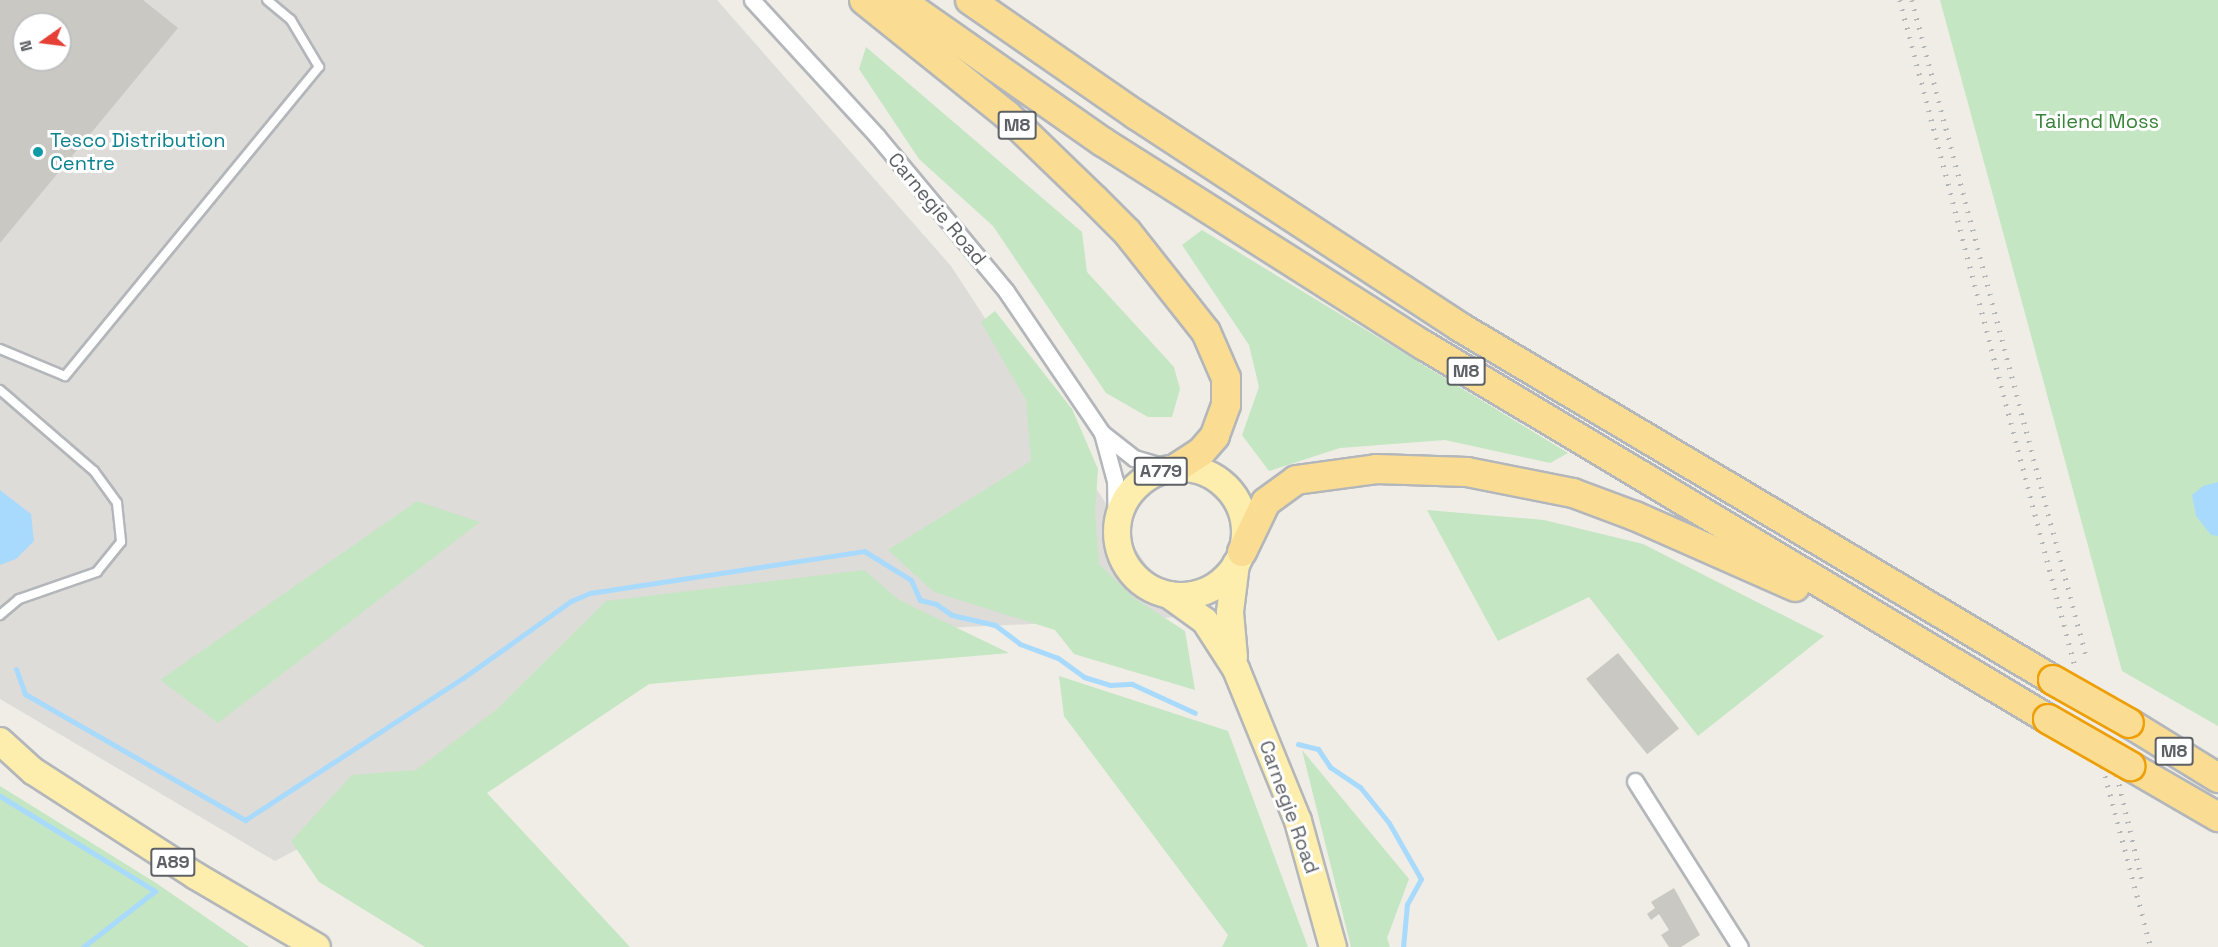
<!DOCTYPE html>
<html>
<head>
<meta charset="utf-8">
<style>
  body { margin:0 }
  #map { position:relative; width:2218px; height:947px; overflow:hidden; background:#efede6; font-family:"Space Grotesk",sans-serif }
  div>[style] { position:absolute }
  .industrial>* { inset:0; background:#dedcd8 }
  .green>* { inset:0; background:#c4e6c3 }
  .water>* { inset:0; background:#a8dafd }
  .stream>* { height:5px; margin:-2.5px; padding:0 2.5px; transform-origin:2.5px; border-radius:2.5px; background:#a8dafd }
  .building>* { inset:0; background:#cac8c3; transform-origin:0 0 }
  .roads { filter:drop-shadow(2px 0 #b3b6ba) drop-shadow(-2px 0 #b3b6ba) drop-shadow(0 2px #b3b6ba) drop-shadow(0 -2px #b3b6ba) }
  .lane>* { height:8px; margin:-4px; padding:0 4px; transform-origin:4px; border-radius:4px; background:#fff }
  .street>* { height:15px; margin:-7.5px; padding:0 7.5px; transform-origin:7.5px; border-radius:7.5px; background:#fff }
  .primary>* { height:26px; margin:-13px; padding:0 13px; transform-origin:13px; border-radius:13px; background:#fdeead }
  .primary>.ring { margin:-13px; padding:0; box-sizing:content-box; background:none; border:26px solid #fdeead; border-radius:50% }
  .highway>* { height:28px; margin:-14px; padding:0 14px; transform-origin:14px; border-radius:14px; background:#fadd92 }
  .rail>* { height:4.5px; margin-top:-2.25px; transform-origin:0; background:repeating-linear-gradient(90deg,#b4b5b6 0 1.5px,transparent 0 9.5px) }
  .bridges { filter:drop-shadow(2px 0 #ee9f06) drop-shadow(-2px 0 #ee9f06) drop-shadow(0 2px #ee9f06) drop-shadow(0 -2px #ee9f06) }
  .highway-bridge>* { height:28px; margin:-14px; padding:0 14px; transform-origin:14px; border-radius:14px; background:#fadd92 }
  .dots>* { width:16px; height:16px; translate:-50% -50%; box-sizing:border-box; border:3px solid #fff; border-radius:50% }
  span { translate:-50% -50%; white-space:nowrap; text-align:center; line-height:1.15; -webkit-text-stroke:6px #fff; paint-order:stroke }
  .shield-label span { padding:2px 4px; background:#fff; border:2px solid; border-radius:4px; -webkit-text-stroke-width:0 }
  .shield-label { font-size:18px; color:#5d6166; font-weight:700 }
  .park-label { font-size:20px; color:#378338 }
  .culture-label { font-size:20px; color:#0d838f }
  .left { translate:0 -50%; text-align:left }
  .street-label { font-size:20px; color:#5d6166 }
  .north { position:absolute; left:12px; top:12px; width:60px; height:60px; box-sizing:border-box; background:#fff; border:2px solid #bec0c2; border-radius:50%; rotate:256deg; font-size:16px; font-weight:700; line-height:24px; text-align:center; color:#5d6166 }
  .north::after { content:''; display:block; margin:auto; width:21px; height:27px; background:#e53f36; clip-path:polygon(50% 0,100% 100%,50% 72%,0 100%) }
</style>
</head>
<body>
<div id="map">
  <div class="industrial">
    <div style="clip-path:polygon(evenodd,0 0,717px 0,951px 266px,1180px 617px,691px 640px,275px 861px,0 699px,0 0,24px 24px,60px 24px,60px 60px,24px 60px,24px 24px)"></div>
  </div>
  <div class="green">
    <div style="clip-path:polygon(1940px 0,2218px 0,2218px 726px,2122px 671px)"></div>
    <div style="clip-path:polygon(866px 47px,1082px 232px,1087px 272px,1174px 367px,1180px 389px,1172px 417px,1148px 417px,1106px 393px,993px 226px,919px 159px,859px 69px)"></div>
    <div style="clip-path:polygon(1202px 230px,1568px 453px,1550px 463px,1445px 440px,1340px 448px,1269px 471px,1242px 435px,1259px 387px,1249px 345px,1182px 245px)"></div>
    <div style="clip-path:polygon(995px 311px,1072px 409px,1098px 469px,1095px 512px,1099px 564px,1134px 598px,1185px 631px,1195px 690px,1074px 654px,1055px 630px,934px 592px,888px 550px,1031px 461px,1026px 400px,981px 322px)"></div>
    <div style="clip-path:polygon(417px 501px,480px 522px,218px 723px,160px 680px)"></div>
    <div style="clip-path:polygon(1427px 510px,1544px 520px,1643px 544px,1824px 636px,1698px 736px,1589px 597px,1498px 641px)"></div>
    <div style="clip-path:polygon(864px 570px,899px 600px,1009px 653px,649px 684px,487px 793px,630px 947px,425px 947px,319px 882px,291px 841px,352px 775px,416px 770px,496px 710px,606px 601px)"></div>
    <div style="clip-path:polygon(1059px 676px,1228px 731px,1308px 947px,1222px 947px,1228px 935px,1064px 716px)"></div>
    <div style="clip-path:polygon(1302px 750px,1409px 879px,1387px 938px,1390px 947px,1351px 947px)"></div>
    <div style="clip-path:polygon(0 786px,156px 883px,249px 947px,0 947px)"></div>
  </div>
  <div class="water">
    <div style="clip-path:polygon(2218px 482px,2218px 536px,2211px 535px,2196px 516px,2192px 495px,2203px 486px)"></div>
    <div style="clip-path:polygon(0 490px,31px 514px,34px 541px,16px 559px,0 565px)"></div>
  </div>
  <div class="stream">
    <div style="left:16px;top:669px;width:27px;rotate:70deg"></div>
    <div style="left:25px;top:694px;width:254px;rotate:29.8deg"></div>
    <div style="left:245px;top:820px;width:260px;rotate:-33.1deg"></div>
    <div style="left:463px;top:678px;width:133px;rotate:-35.5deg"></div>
    <div style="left:571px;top:601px;width:21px;rotate:-23deg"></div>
    <div style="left:590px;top:593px;width:277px;rotate:-8.7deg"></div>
    <div style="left:864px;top:551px;width:55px;rotate:31.7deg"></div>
    <div style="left:911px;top:580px;width:22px;rotate:66deg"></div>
    <div style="left:920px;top:600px;width:16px;rotate:14deg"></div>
    <div style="left:936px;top:604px;width:19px;rotate:35deg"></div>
    <div style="left:952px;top:615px;width:44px;rotate:13.1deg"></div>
    <div style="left:995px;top:625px;width:31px;rotate:37deg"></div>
    <div style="left:1020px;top:644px;width:40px;rotate:20.2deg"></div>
    <div style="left:1058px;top:658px;width:32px;rotate:36deg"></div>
    <div style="left:1084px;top:677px;width:27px;rotate:17deg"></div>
    <div style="left:1110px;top:685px;width:22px;rotate:-3deg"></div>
    <div style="left:1132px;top:684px;width:69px;rotate:24.7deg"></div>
    <div style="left:1298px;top:744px;width:21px;rotate:14deg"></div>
    <div style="left:1318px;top:749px;width:22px;rotate:56deg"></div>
    <div style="left:1330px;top:767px;width:36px;rotate:34deg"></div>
    <div style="left:1360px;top:787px;width:46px;rotate:51.1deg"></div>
    <div style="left:1389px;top:823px;width:64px;rotate:60.3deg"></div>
    <div style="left:1421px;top:879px;width:29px;rotate:119deg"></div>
    <div style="left:1407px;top:904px;width:43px;rotate:95.3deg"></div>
    <div style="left:0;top:796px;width:182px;rotate:31.5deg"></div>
    <div style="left:155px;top:891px;width:91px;rotate:142.1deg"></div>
  </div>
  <div class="building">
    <div style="clip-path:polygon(evenodd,0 0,143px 0,178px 28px,0 243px,0 0,24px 24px,60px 24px,60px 60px,24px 60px,24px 24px)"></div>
    <div style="left:1618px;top:653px;width:97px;height:41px;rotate:51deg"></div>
    <div style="clip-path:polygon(1674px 888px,1700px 935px,1681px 947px,1669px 947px,1661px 935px,1669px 930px,1659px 914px,1651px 920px,1647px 914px,1655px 908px,1651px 902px)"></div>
  </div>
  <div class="roads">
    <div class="lane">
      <div style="left:0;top:349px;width:70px;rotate:22.6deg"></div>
      <div style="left:65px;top:376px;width:400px;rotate:-50.6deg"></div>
      <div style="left:319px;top:67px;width:55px;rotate:-120.8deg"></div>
      <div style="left:291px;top:20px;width:31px;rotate:-140deg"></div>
      <div style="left:0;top:390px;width:124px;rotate:40.8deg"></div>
      <div style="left:94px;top:471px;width:39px;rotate:54deg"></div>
      <div style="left:117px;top:503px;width:39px;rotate:84deg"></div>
      <div style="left:121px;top:542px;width:38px;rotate:129deg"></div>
      <div style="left:97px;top:572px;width:83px;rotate:160.9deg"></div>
      <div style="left:19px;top:599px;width:25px;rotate:140deg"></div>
    </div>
    <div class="street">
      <div style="left:752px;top:0;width:185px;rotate:47.4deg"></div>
      <div style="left:877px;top:136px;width:202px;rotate:50.2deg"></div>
      <div style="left:1006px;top:291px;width:171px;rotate:55.9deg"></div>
      <div style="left:1102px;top:433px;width:50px;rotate:74.8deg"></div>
      <div style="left:1115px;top:481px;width:51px;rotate:88.9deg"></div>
      <div style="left:1102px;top:433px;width:41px;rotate:38deg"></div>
      <div style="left:1134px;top:458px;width:37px;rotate:16deg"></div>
      <div style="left:1635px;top:781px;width:196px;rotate:57.7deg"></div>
    </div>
    <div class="primary">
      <div class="ring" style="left:1117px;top:468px;width:102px;height:102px"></div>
      <div style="left:1169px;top:595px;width:44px;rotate:35.8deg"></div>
      <div style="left:1205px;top:621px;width:57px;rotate:57.1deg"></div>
      <div style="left:1236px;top:669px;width:164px;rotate:67.8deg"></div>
      <div style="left:1298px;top:821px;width:131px;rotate:74.5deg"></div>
      <div style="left:1234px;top:657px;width:45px;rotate:-95.1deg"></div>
      <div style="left:1230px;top:612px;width:48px;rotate:-82.9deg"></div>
      <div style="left:0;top:741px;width:45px;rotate:42.3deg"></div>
      <div style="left:33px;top:771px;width:194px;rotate:32.8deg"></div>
      <div style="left:196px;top:876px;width:140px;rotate:30.4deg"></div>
    </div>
    <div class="highway">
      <div style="left:864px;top:0;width:184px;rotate:38.8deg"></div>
      <div style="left:1007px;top:115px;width:121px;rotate:44deg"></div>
      <div style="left:1094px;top:199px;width:47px;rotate:45deg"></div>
      <div style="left:1127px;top:232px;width:127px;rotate:51.7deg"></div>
      <div style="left:1206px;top:332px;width:50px;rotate:66.5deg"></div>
      <div style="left:1226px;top:378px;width:27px;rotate:90deg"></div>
      <div style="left:1226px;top:405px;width:33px;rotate:110deg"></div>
      <div style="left:1215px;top:436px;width:21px;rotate:131deg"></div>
      <div style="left:1201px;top:452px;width:27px;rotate:147deg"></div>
      <div style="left:900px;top:0;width:248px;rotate:35deg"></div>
      <div style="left:1103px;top:142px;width:381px;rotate:32.4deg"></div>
      <div style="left:1425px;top:346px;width:726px;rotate:30.91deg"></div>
      <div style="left:970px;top:0;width:202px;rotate:34.7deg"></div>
      <div style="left:1136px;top:115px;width:387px;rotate:33.2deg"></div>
      <div style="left:1460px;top:327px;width:690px;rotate:30.76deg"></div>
      <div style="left:1242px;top:552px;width:55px;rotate:-64.4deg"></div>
      <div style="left:1266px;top:502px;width:37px;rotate:-36deg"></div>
      <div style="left:1296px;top:480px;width:81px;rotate:-7.8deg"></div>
      <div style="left:1376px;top:469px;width:91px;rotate:1.9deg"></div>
      <div style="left:1467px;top:472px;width:108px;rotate:11.2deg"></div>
      <div style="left:1573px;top:493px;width:66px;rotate:20.4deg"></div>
      <div style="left:1635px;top:516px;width:175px;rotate:23.9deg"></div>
      <div style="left:2129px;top:723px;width:105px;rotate:31.7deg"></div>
      <div style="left:2130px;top:766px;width:102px;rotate:30.1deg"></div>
    </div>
  </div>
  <div class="rail">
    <div style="left:1900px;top:0;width:689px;rotate:75.28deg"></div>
    <div style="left:1912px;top:0;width:682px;rotate:75.13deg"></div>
    <div style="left:2115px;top:766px;width:117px;rotate:76.7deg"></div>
    <div style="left:2103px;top:767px;width:186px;rotate:75.1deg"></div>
  </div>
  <div class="bridges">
    <div class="highway-bridge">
      <div style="left:2053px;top:680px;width:87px;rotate:29.5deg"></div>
      <div style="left:2048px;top:719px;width:95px;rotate:29.8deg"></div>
    </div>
  </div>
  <div class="dots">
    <div style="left:38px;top:152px;background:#0f9aa8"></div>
  </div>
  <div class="shield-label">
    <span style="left:1017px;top:125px">M8</span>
    <span style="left:1466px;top:371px">M8</span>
    <span style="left:1161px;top:471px">A779</span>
    <span style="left:2174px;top:751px">M8</span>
    <span style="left:173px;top:862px">A89</span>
  </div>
  <div class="park-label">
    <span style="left:2097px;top:121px">Tailend Moss</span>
  </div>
  <div class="culture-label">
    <span class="left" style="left:50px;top:152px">Tesco Distribution<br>Centre</span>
  </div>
  <div class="street-label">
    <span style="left:937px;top:209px;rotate:50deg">Carnegie Road</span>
    <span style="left:1289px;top:807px;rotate:70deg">Carnegie Road</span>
  </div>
  <div class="north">N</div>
</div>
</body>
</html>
